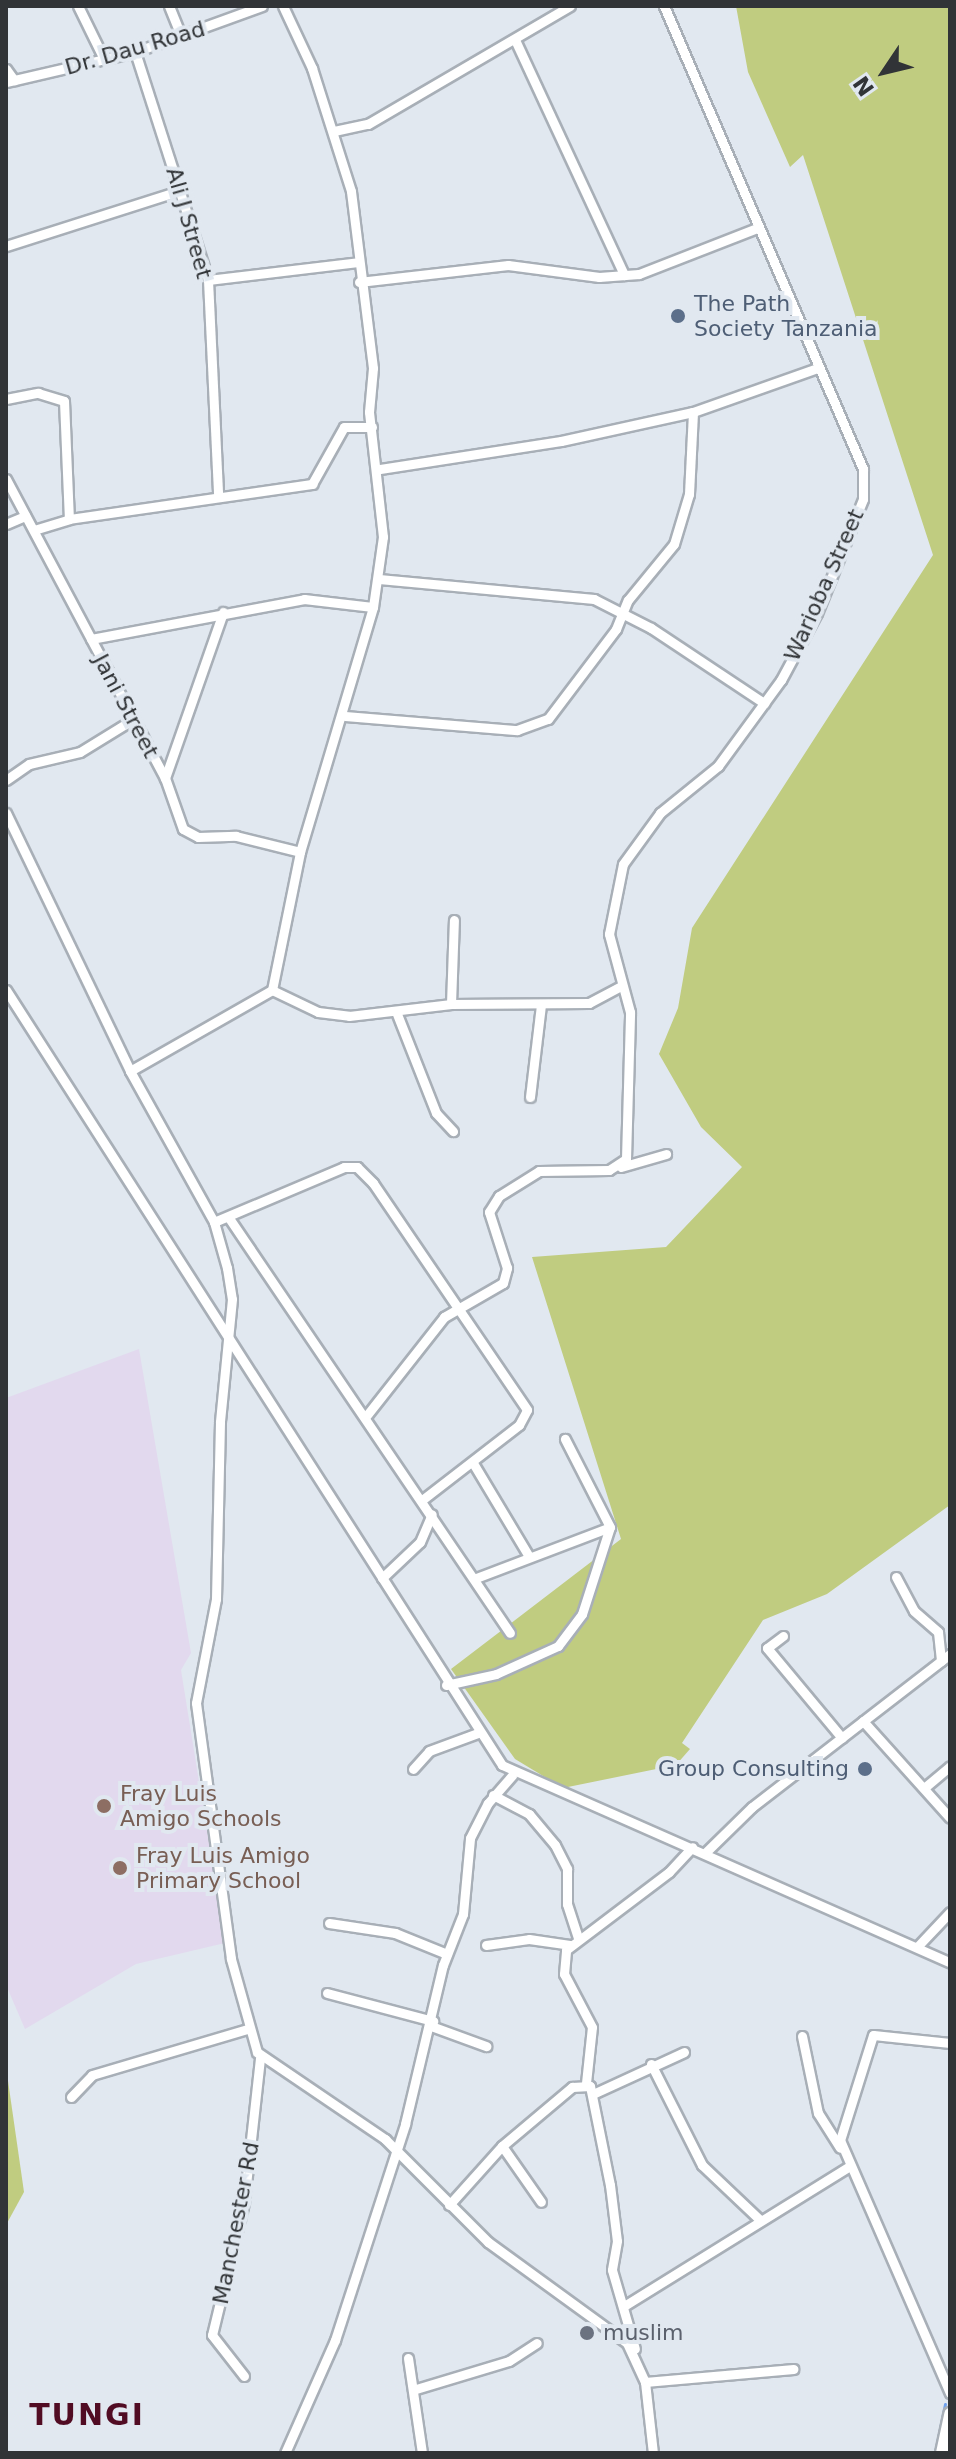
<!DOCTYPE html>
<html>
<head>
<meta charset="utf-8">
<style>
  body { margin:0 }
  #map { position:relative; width:956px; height:2459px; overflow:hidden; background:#e1e8f0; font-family:"DejaVu Sans",sans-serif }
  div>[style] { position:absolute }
  .education>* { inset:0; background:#e2d9ee }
  .green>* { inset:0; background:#c0cc80 }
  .stream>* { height:3px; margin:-1.5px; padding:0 1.5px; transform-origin:1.5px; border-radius:1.5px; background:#6fa1ee }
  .roads { filter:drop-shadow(2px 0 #a8afb7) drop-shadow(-2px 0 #a8afb7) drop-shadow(0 2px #a8afb7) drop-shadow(0 -2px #a8afb7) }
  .minor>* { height:9px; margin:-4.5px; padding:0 4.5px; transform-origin:4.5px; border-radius:4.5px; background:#fff }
  .major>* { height:12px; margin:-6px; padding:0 6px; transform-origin:6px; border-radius:6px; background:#fff }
  .dots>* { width:22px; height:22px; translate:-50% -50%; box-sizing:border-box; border:4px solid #e1e8f0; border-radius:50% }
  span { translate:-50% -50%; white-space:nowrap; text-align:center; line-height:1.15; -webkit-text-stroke:8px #e1e8f0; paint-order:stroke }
  .street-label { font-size:22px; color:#313437 }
  .service-label { font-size:22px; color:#4e5e75 }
  .left { translate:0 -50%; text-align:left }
  .right { translate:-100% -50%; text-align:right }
  .education-label { font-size:22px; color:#785e54 }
  .worship-label { font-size:22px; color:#5b616d }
  .district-label { font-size:30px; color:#510c23; font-weight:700; letter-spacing:2px }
  .frame { position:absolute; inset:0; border:8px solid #313437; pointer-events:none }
  .north { position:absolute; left:844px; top:32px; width:80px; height:80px; -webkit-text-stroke:6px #e1e8f0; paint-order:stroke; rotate:235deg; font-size:22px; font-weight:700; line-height:32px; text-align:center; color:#313437 }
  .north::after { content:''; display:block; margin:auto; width:28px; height:36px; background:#313437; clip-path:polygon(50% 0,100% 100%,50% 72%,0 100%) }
</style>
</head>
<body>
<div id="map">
  <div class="education">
    <div style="clip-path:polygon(139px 1349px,191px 1653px,181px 1670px,225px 1943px,136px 1964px,25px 2029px,6px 1985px,6px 1398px)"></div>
  </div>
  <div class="green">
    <div style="clip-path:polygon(736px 6px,950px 6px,950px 1505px,827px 1594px,763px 1620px,682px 1743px,690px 1749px,676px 1765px,563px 1788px,515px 1759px,451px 1669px,621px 1539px,532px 1257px,666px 1247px,742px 1167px,701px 1127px,659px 1054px,678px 1008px,692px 928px,933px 555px,803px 155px,790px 167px,748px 72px)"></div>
    <div style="clip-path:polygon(6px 2067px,24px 2192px,6px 2225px)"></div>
  </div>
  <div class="stream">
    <div style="left:949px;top:2450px;width:4px;rotate:-76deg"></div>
    <div style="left:935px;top:2453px;width:50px;rotate:-78.5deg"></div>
  </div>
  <div class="roads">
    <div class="minor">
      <div style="left:78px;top:6px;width:59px;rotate:63.9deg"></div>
      <div style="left:169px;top:6px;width:31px;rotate:68deg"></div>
      <div style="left:516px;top:42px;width:257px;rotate:65.1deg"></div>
      <div style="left:135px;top:52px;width:239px;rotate:72.2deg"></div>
      <div style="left:208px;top:280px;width:216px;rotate:87.3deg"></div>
      <div style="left:6px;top:69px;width:14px;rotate:54deg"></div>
      <div style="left:6px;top:82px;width:132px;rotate:-13.1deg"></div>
      <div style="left:135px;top:52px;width:135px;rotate:-19.9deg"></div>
      <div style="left:334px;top:131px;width:35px;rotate:-12deg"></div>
      <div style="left:368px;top:124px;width:234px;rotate:-30.3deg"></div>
      <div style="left:6px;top:246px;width:184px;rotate:-17.7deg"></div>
      <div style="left:208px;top:280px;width:151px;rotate:-6.8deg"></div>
      <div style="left:359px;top:282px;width:150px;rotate:-6.5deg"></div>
      <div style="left:508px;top:265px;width:92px;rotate:7.5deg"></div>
      <div style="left:599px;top:277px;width:40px;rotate:-4.3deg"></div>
      <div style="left:639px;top:274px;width:127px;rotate:-21.3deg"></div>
      <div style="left:6px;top:399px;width:33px;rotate:-11deg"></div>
      <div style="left:38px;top:393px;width:27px;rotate:17deg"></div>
      <div style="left:64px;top:401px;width:118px;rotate:87.6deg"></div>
      <div style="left:380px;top:469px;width:183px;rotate:-8.8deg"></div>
      <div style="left:561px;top:441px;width:135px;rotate:-12.4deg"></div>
      <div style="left:693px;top:412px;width:132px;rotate:-19.5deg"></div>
      <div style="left:6px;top:479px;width:339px;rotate:62deg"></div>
      <div style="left:165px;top:778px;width:54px;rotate:70.6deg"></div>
      <div style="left:183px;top:829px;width:17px;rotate:28deg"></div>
      <div style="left:198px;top:837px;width:38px;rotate:-2deg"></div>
      <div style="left:236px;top:836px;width:66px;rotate:14deg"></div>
      <div style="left:6px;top:524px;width:21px;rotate:-23deg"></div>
      <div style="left:34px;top:530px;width:37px;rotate:-17deg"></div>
      <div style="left:69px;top:519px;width:246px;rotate:-8.2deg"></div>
      <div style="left:312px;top:484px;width:65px;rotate:-60.7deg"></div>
      <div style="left:344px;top:427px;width:28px"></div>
      <div style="left:379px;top:579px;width:216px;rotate:5.3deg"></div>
      <div style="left:594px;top:599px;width:64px;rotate:27deg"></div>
      <div style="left:651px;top:628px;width:136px;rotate:33.6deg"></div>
      <div style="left:91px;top:639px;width:217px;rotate:-10.6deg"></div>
      <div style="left:304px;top:599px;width:69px;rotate:6.6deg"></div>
      <div style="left:345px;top:716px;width:173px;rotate:4.7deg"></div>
      <div style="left:517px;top:730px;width:33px;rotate:-20deg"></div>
      <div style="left:548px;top:719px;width:113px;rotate:-52.9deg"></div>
      <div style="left:616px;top:629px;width:31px;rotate:-68deg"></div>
      <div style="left:628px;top:600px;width:72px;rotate:-50.6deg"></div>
      <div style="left:674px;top:544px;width:52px;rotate:-73.3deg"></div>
      <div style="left:689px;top:494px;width:82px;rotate:-87.2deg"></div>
      <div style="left:165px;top:778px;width:176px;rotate:-70.7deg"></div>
      <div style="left:6px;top:780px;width:28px;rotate:-35deg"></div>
      <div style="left:29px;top:764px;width:52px;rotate:-13.2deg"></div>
      <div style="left:80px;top:752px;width:61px;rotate:-31.6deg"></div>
      <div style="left:6px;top:813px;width:286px;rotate:64.3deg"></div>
      <div style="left:130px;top:1071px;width:173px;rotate:60.9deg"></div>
      <div style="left:214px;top:1222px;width:48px;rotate:74.2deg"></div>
      <div style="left:227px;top:1268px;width:31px;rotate:81deg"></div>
      <div style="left:232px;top:1299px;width:124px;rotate:95.6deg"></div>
      <div style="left:220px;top:1422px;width:177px;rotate:91.3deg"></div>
      <div style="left:216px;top:1599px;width:106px;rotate:100.9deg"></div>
      <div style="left:196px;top:1703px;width:258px;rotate:82.2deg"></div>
      <div style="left:231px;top:1959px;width:97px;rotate:74.4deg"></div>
      <div style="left:257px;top:2052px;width:155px;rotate:34.2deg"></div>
      <div style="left:385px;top:2139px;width:146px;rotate:45deg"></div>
      <div style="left:488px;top:2242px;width:172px;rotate:36deg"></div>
      <div style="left:627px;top:2343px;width:43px;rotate:65.2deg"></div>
      <div style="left:645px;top:2382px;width:71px;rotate:83.6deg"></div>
      <div style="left:6px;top:990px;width:920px;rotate:57.38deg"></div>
      <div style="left:502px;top:1765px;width:490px;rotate:23.8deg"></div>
      <div style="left:272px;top:990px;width:141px;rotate:-78.5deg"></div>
      <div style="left:300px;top:852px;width:256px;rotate:-73.4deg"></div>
      <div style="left:373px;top:607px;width:71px;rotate:-81.9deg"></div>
      <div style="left:383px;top:537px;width:126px;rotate:-96.4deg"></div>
      <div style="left:369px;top:412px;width:44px;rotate:-84.8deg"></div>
      <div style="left:373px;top:368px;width:178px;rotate:-97.1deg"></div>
      <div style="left:351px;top:191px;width:129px;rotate:-107.6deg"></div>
      <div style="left:312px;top:68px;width:68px;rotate:-115.1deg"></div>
      <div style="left:451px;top:1004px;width:84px;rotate:-88deg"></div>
      <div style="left:397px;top:1014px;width:106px;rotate:68.5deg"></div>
      <div style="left:436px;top:1113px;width:25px;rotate:47deg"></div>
      <div style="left:130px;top:1071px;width:163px;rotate:-29.7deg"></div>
      <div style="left:272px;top:990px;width:51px;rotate:25.6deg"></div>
      <div style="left:318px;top:1012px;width:31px;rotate:7deg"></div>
      <div style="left:349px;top:1016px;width:103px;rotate:-6.7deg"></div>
      <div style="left:451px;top:1004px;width:138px;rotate:-0.4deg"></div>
      <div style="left:589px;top:1003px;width:36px;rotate:-28deg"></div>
      <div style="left:530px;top:1097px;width:93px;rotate:-83.2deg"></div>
      <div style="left:621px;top:1167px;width:47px;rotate:-16.1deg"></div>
      <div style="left:229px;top:1218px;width:501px;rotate:55.9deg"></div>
      <div style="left:214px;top:1222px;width:141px;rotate:-22.9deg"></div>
      <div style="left:344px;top:1167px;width:13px"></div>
      <div style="left:357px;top:1167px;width:23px;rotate:45deg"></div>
      <div style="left:373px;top:1183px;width:274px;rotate:55.8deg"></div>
      <div style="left:527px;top:1410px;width:17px;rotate:118deg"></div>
      <div style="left:519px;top:1425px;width:123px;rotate:142.3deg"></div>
      <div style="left:367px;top:1415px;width:125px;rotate:-51.8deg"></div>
      <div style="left:444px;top:1317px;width:68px;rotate:-30deg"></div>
      <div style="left:503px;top:1283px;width:16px;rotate:-75deg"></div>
      <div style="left:507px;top:1268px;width:59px;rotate:-107.8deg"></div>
      <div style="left:489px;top:1212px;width:19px;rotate:-58deg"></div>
      <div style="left:499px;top:1196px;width:47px;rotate:-32deg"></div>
      <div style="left:539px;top:1171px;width:70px;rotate:-0.8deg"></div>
      <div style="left:609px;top:1170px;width:20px;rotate:-33deg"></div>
      <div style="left:626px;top:1159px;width:147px;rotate:-88.4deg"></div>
      <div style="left:630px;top:1012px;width:81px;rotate:-105.1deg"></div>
      <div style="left:609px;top:934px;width:71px;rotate:-78.7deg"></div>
      <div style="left:623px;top:864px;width:63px;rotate:-54deg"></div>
      <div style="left:660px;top:813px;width:75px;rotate:-39deg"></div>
      <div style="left:718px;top:766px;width:107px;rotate:-53.8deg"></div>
      <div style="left:781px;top:680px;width:76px;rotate:-61.8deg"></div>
      <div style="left:817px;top:613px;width:123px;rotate:-68deg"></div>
      <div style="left:863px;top:499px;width:30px;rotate:-90deg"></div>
      <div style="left:863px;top:469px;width:504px;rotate:-113.26deg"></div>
      <div style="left:473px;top:1463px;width:107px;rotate:59.1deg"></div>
      <div style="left:896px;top:1577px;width:38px;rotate:62deg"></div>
      <div style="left:914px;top:1611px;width:32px;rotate:41deg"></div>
      <div style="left:938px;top:1632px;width:29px;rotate:84deg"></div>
      <div style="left:382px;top:1578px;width:52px;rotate:-43.5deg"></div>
      <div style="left:420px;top:1542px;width:30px;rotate:-67deg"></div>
      <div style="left:476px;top:1578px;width:143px;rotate:-20.8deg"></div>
      <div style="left:783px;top:1636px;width:20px;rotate:143deg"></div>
      <div style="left:767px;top:1648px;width:117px;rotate:50.2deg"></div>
      <div style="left:446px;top:1685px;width:51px;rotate:-12.4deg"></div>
      <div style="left:496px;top:1674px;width:68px;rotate:-24.3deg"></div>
      <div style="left:558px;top:1646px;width:40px;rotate:-53deg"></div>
      <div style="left:582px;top:1614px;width:91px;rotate:-72.2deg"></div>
      <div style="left:610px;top:1527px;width:99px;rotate:-117.1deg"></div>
      <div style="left:863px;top:1721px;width:130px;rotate:48.1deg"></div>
      <div style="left:413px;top:1769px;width:24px;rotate:-48deg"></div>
      <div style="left:429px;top:1751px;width:52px;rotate:-20.2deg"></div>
      <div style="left:924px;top:1788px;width:34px;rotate:-40deg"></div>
      <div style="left:493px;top:1795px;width:41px;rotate:27.8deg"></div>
      <div style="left:529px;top:1814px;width:40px;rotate:50deg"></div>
      <div style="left:555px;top:1845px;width:27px;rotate:63deg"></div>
      <div style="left:567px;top:1869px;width:35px;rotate:90deg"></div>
      <div style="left:567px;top:1904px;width:36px;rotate:72deg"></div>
      <div style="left:706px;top:1852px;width:64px;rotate:-44.4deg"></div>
      <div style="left:752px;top:1807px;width:250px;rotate:-37.7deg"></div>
      <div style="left:329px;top:1923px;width:67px;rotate:8.6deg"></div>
      <div style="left:395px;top:1933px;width:56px;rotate:22deg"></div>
      <div style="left:486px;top:1945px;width:43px;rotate:-7.9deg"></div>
      <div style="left:529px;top:1939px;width:41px;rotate:8.3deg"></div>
      <div style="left:917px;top:1947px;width:48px;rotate:-46.7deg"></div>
      <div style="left:327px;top:1993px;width:110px;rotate:14.8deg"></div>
      <div style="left:431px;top:2026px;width:59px;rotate:20deg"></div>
      <div style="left:802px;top:2036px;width:79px;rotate:78.3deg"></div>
      <div style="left:818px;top:2113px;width:41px;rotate:57.8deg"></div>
      <div style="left:950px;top:2043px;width:77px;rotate:-174.1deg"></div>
      <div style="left:873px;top:2035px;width:110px;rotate:107.4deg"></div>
      <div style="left:840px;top:2140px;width:276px;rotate:66.5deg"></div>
      <div style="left:651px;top:2064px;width:113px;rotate:63.2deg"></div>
      <div style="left:702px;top:2165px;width:80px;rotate:43.5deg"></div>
      <div style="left:586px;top:2083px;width:56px;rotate:-83.9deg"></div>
      <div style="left:592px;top:2027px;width:60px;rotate:-117.8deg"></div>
      <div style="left:564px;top:1974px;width:24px;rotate:-85deg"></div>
      <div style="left:566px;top:1950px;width:129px;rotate:-37.1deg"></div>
      <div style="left:669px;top:1872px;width:34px;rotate:-47deg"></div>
      <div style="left:595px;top:2093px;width:98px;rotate:-24.7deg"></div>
      <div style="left:71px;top:2097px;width:30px;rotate:-46deg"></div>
      <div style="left:92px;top:2075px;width:162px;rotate:-16.5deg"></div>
      <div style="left:502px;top:2146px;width:68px;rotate:55.1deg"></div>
      <div style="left:449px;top:2205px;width:79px;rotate:-48.1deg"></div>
      <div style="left:502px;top:2146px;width:92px;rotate:-40.1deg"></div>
      <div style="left:572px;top:2087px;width:18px;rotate:-3deg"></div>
      <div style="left:590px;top:2086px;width:101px;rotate:78.6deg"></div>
      <div style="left:610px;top:2185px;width:56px;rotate:82.9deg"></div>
      <div style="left:617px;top:2241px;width:29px;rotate:100deg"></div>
      <div style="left:612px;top:2270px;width:82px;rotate:73.8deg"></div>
      <div style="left:624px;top:2306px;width:264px;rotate:-31.8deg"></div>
      <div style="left:408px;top:2358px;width:96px;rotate:81.6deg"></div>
      <div style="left:244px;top:2376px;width:52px;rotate:-128deg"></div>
      <div style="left:212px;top:2335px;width:136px;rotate:-76.4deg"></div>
      <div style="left:244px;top:2203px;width:146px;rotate:-83.7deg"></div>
      <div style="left:645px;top:2382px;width:149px;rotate:-5deg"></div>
      <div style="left:416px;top:2389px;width:97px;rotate:-16.8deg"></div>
      <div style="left:509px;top:2361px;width:33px;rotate:-33deg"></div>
      <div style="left:285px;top:2453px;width:124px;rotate:-66.1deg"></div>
      <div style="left:335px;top:2340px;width:227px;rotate:-72deg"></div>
      <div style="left:405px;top:2124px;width:163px;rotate:-76.6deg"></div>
      <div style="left:443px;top:1965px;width:55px;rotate:-68.6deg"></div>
      <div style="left:463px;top:1914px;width:76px;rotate:-84.7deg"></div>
      <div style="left:470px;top:1838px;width:39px;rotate:-63deg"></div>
      <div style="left:488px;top:1803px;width:37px;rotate:-49deg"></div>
    </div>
    <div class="major">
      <div style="left:942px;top:2453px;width:40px;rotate:-78deg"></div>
    </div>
  </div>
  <div class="dots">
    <div style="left:678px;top:316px;background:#5c6f8a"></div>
    <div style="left:865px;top:1769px;background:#5c6f8a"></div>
    <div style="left:104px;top:1806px;background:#8d6e63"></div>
    <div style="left:120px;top:1868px;background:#8d6e63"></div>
    <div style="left:587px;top:2333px;background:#6b7280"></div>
  </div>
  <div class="street-label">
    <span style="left:135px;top:48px;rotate:-16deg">Dr. Dau Road</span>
    <span style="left:189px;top:223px;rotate:74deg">Ali J Street</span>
    <span style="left:824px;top:585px;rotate:-66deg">Warioba Street</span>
    <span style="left:126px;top:706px;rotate:62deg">Jani Street</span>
    <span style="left:236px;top:2223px;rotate:-79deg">Manchester Rd</span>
  </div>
  <div class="service-label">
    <span class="left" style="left:694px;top:316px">The Path<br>Society Tanzania</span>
    <span class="right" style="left:849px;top:1769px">Group Consulting</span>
  </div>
  <div class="education-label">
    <span class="left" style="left:120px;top:1806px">Fray Luis<br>Amigo Schools</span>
    <span class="left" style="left:136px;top:1868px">Fray Luis Amigo<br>Primary School</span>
  </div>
  <div class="worship-label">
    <span class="left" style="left:603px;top:2333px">muslim</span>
  </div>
  <div class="district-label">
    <span style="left:87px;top:2415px">TUNGI</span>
  </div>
  <div class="frame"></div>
  <div class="north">N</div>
</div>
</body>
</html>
